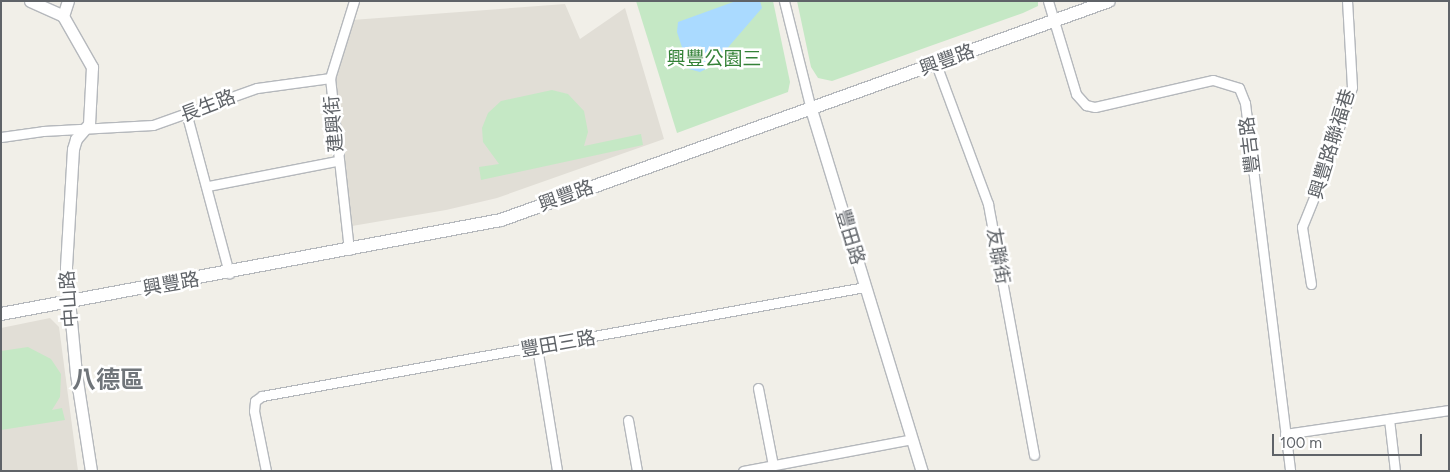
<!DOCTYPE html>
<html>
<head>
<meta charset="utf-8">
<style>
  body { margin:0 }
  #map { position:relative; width:1450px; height:472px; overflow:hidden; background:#f1efe8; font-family:Figtree,"Noto Sans TC",sans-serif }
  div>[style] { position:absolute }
  .education>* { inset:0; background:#e1ded6 }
  .green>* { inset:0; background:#c5e8c5 }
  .water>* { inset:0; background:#aadaff }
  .roads { filter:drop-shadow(1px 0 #b5b8bc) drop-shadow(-1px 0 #b5b8bc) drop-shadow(0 1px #b5b8bc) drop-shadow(0 -1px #b5b8bc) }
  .minor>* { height:9px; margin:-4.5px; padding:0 4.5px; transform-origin:4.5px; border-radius:4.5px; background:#fff }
  .tertiary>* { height:11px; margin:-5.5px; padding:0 5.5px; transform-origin:5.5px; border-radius:5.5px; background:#fff }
  .secondary>* { height:12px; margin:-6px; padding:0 6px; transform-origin:6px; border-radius:6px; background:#fff }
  span { translate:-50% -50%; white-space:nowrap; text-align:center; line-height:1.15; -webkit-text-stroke:5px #fff; paint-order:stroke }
  .park-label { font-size:19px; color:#348238 }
  .street-label { font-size:19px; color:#5f6368 }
  .district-label { font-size:24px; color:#70757a; font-weight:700 }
  .frame { position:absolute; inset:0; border:2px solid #5f6368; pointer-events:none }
  .scale { position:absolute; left:1272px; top:434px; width:150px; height:22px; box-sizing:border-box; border:2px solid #5f6368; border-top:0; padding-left:6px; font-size:15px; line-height:18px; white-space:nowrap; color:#5f6368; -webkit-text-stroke:4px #fff; paint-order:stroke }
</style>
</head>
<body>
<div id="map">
  <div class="education">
    <div style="clip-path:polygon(565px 4px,580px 39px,625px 8px,664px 139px,497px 198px,446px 210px,352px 226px,334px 76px,352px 20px)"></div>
    <div style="clip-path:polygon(50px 318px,59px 327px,78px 471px,1px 471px,1px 328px)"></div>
  </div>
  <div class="green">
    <div style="clip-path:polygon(636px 1px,773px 1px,790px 82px,788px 92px,677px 133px)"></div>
    <div style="clip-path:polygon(797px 1px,1038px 1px,1038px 6px,1023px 13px,832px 81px,818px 78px,811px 67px)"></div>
    <div style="clip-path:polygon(552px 90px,568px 94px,584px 111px,588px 132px,584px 146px,641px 134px,643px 145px,481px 180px,479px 167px,499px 164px,483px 142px,482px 128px,488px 113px,501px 101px)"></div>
    <div style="clip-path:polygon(28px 347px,51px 359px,61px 374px,60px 397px,52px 410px,62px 408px,65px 420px,1px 430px,1px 351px)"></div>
  </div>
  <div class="water">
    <div style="clip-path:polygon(736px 1px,760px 1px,762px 8px,712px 66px,700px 72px,689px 69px,677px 32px,678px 22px)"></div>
  </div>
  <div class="roads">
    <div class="minor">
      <div style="left:784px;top:1px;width:111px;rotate:76deg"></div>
      <div style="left:1048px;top:1px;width:97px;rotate:73.2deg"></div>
      <div style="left:1076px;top:94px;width:15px;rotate:48deg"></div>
      <div style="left:1086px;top:105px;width:9px;rotate:13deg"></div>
      <div style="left:1095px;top:107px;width:121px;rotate:-12.9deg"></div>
      <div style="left:1213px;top:80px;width:27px;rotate:17deg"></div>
      <div style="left:1239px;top:88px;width:16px;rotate:68deg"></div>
      <div style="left:1245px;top:103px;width:371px;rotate:83deg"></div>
      <div style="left:936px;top:64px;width:149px;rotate:69.6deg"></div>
      <div style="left:988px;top:204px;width:255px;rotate:79.6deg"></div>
      <div style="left:187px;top:116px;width:163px;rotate:75deg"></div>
      <div style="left:1px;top:137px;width:42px;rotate:-8.1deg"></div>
      <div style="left:43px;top:131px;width:110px;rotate:-3.1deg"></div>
      <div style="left:153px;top:125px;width:110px;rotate:-19.6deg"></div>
      <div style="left:257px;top:88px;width:74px;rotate:-7.8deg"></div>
      <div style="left:208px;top:186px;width:131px;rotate:-11deg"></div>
      <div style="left:349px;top:250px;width:173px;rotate:-96.3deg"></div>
      <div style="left:330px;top:78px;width:81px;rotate:-72.7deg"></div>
      <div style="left:1311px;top:284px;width:58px;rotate:-99deg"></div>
      <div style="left:1302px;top:227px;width:61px;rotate:-68deg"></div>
      <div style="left:1325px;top:170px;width:87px;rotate:-72deg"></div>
      <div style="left:1352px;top:87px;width:86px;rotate:-93.3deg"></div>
      <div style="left:537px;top:347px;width:126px;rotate:80.8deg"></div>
      <div style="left:758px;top:388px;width:78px;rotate:79deg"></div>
      <div style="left:1389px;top:419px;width:52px;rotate:83.4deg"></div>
      <div style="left:628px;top:420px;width:52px;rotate:80deg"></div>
      <div style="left:1285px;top:434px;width:166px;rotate:-8.3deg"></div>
      <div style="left:266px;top:471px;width:61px;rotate:-101.3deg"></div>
      <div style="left:254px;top:411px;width:10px;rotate:-84deg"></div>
      <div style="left:255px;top:401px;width:9px;rotate:-36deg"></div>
      <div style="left:262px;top:396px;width:613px;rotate:-10.25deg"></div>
      <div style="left:743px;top:471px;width:172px;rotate:-10.7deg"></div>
    </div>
    <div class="tertiary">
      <div style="left:30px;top:1px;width:36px;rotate:24deg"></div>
      <div style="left:63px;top:16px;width:59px;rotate:60.4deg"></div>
      <div style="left:92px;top:67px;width:57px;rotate:93deg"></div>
      <div style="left:89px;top:124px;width:20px;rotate:131deg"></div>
      <div style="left:76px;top:139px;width:10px;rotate:107deg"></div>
      <div style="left:73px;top:149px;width:119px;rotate:93.4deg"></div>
      <div style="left:66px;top:268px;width:106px;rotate:84.6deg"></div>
      <div style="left:76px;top:374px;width:98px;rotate:81.2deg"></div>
      <div style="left:63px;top:16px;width:16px;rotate:-72deg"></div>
      <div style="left:811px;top:109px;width:379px;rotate:73deg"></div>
    </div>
    <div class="secondary">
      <div style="left:1px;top:314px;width:509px;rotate:-10.65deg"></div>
      <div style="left:501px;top:220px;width:646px;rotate:-19.81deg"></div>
    </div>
  </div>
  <div class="park-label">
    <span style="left:714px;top:59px">興豐公園三</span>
  </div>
  <div class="street-label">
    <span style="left:947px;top:60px;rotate:-20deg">興豐路</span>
    <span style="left:208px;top:106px;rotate:-21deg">長生路</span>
    <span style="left:334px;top:124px;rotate:-95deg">建興街</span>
    <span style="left:1332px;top:144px;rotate:-73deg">興豐路聯福巷</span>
    <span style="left:1250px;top:145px;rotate:-97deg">豐吉路</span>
    <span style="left:566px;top:196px;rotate:-20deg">興豐路</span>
    <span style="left:850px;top:237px;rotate:73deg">豐田路</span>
    <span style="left:998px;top:256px;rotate:80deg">友聯街</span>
    <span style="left:171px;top:284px;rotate:-10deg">興豐路</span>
    <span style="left:69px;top:299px;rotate:-94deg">中山路</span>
    <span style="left:558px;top:344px;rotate:-10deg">豐田三路</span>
  </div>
  <div class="district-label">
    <span style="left:108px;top:380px">八德區</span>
  </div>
  <div class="frame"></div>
  <div class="scale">100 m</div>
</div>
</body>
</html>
